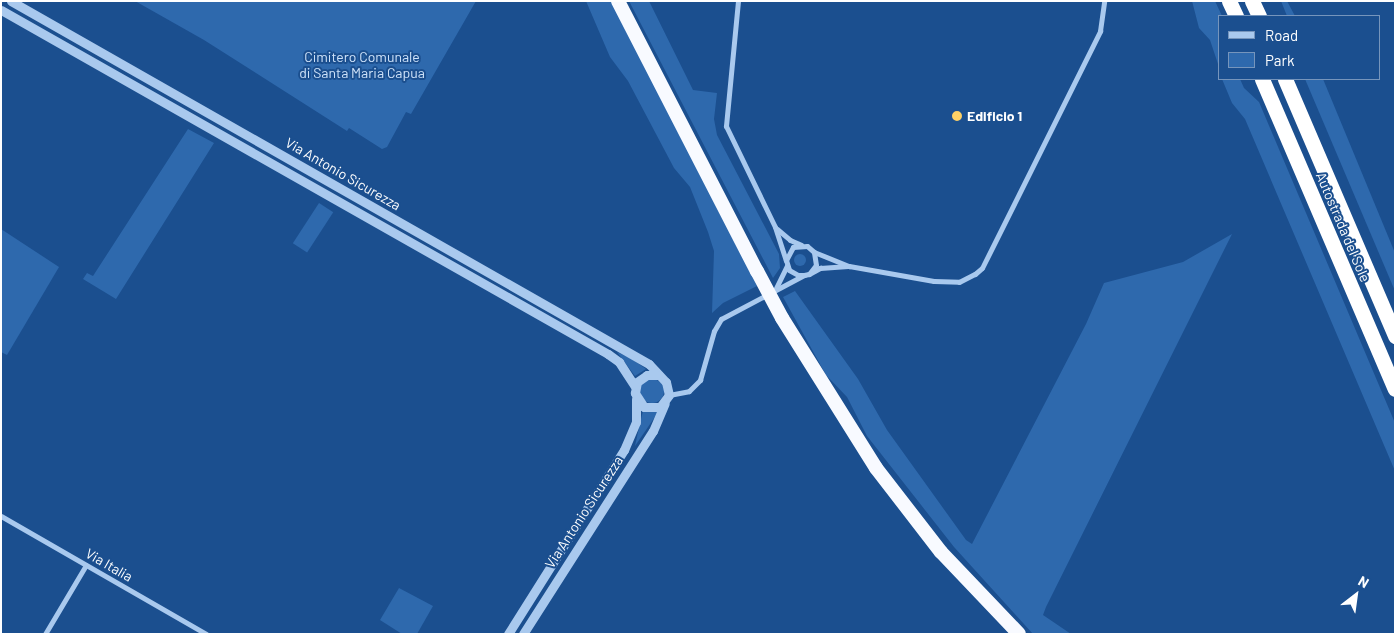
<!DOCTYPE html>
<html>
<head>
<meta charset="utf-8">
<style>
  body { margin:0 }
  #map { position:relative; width:1396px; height:635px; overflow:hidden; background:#1b4f8f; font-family:Barlow,sans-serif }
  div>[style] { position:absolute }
  .green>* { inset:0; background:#2e69ad; transform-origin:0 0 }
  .round { border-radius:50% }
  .minor>* { height:5px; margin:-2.5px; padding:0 2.5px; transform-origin:2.5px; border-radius:2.5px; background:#a9c9ee }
  .tertiary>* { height:9px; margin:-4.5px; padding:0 4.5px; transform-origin:4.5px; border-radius:4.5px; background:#a9c9ee }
  .trunk>* { height:14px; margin:-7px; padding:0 7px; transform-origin:7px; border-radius:7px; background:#f8faff }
  .motorway>* { height:15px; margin:-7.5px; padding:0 7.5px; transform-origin:7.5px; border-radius:7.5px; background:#fff }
  .trunk-bridge>* { height:14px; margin:-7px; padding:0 7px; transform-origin:7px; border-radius:7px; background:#f8faff }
  .dots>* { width:14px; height:14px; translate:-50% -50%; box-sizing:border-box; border:2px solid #1b4f8f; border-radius:50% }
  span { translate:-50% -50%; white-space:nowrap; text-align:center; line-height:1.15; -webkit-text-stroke:4px #1b4f8f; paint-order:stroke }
  .park-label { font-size:14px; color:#cfe3fa }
  .poi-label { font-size:14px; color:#fff; font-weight:700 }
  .left { translate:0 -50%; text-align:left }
  .street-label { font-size:14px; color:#fff }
  .frame { position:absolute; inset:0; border:2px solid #fff; pointer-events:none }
  .legend { position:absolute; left:1218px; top:15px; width:162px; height:65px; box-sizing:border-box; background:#1b4f8f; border:1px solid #7695bc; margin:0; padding:6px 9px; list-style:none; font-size:15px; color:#fff }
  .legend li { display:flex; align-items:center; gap:10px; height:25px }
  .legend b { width:25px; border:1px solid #7695bc }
  .north { position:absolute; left:1331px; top:570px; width:50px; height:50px; -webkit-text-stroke:4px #1b4f8f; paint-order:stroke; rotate:30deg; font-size:14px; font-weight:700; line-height:20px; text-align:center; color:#fff }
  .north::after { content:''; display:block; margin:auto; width:18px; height:22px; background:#fff; clip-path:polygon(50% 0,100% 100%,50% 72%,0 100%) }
</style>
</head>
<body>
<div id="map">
  <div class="green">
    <div style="clip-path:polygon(135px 1px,476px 1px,411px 114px,406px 112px,387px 147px,382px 149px,349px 128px,347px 131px,204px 40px)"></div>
    <div style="clip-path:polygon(586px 1px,611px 1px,757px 286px,723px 303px,712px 313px,714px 251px,708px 232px,690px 187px,674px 168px,628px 81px,610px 57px)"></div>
    <div style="clip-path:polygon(629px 1px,649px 1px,693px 90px,717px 93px,714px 119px,717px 135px,779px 254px,780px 268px,773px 278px)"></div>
    <div style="clip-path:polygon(1192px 1px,1215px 1px,1222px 16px,1220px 70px,1210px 40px,1199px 28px)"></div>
    <div style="clip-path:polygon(1281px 1px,1287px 1px,1295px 16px,1287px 16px)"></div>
    <div style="clip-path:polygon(1222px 79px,1240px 79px,1244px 88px,1259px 102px,1395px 423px,1395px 471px,1245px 119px,1232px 103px)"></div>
    <div style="clip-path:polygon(1305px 79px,1323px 79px,1395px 253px,1395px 291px)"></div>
    <div style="clip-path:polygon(188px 129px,214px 143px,116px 299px,83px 279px,87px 273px,93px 276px)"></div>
    <div style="left:319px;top:203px;width:17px;height:48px;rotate:33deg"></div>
    <div style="clip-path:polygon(1px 229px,59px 267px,7px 355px,1px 352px)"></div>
    <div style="clip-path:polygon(1232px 234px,1046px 607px,1043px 615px,1071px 634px,1033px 634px,954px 547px,867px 436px,847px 397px,826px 375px,783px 297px,795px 291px,858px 379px,887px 430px,966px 540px,972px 544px,1086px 324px,1104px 283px,1183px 262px)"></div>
    <div class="round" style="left:794px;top:254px;width:12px;height:12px"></div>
    <div style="clip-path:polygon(617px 352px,632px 359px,646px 369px,635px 376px)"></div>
    <div class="round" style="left:640px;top:379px;width:24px;height:24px"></div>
    <div style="clip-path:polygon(643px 411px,659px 411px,635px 446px,640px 423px)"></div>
    <div style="clip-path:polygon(399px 588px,433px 606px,417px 634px,402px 634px,380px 620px)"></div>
  </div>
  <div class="minor">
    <div style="left:738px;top:1px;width:126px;rotate:95.5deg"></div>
    <div style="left:726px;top:126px;width:112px;rotate:64.1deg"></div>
    <div style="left:775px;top:227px;width:35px;rotate:72deg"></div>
    <div style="left:777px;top:229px;width:17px;rotate:40deg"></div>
    <div style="left:790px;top:240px;width:12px;rotate:24deg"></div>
    <div style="left:814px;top:252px;width:38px;rotate:22deg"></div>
    <div style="left:849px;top:266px;width:86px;rotate:10deg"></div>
    <div style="left:934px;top:281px;width:25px;rotate:2deg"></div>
    <div style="left:959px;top:282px;width:18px;rotate:-27deg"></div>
    <div style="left:975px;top:274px;width:9px;rotate:-41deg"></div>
    <div style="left:982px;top:268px;width:265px;rotate:-63.5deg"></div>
    <div style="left:1100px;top:31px;width:30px;rotate:-82deg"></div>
    <div style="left:809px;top:274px;width:11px;rotate:-52deg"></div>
    <div style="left:816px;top:265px;width:13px;rotate:-99deg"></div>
    <div style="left:814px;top:252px;width:9px;rotate:-139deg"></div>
    <div style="left:807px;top:246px;width:14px;rotate:176deg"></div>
    <div style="left:793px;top:247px;width:15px;rotate:118deg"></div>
    <div style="left:786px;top:260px;width:10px;rotate:73deg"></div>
    <div style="left:789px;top:270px;width:10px;rotate:29deg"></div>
    <div style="left:798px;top:275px;width:6px"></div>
    <div style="left:804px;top:275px;width:5px;rotate:-11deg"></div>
    <div style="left:809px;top:274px;width:13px;rotate:-29deg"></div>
    <div style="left:820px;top:268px;width:28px;rotate:-4deg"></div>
    <div style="left:776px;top:288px;width:25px;rotate:-64deg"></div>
    <div style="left:669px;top:395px;width:20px;rotate:-11deg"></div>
    <div style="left:689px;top:391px;width:16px;rotate:-45deg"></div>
    <div style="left:700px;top:380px;width:51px;rotate:-74.1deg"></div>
    <div style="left:714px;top:331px;width:14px;rotate:-60deg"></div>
    <div style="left:721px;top:319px;width:94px;rotate:-27.9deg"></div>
    <div style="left:1px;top:516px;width:237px;rotate:29.9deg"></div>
    <div style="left:45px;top:634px;width:80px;rotate:-59.3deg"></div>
  </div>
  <div class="tertiary">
    <div style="left:11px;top:1px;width:734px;rotate:29.64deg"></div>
    <div style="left:649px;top:364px;width:25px;rotate:47deg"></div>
    <div style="left:666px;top:382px;width:13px;rotate:77deg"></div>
    <div style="left:669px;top:395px;width:15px;rotate:127deg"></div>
    <div style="left:660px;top:407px;width:16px;rotate:180deg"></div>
    <div style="left:644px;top:407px;width:17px;rotate:-123deg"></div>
    <div style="left:635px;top:393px;width:11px;rotate:-80deg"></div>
    <div style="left:637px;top:382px;width:12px;rotate:-35deg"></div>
    <div style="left:647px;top:375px;width:11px"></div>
    <div style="left:1px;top:10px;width:698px;rotate:29.54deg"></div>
    <div style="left:608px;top:354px;width:14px;rotate:36deg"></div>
    <div style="left:619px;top:362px;width:30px;rotate:57deg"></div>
    <div style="left:508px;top:634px;width:218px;rotate:-57.8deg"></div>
    <div style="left:624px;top:450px;width:30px;rotate:-67deg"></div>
    <div style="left:636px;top:422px;width:23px;rotate:-90deg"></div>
    <div style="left:523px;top:634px;width:241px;rotate:-57.4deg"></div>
    <div style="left:653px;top:431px;width:30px;rotate:-67deg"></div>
  </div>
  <div class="trunk">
    <div style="left:618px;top:1px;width:304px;rotate:62.8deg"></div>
    <div style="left:782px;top:318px;width:177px;rotate:57.9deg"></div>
    <div style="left:876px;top:468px;width:106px;rotate:52.3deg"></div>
    <div style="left:941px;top:552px;width:113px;rotate:46.4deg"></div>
  </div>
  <div class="motorway">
    <div style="left:1229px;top:1px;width:17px;rotate:65deg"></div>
    <div style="left:1252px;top:1px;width:17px;rotate:65deg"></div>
    <div style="left:1262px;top:79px;width:337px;rotate:66.8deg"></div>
    <div style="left:1285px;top:79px;width:280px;rotate:66.8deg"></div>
  </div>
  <div class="trunk-bridge">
    <div style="left:757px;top:271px;width:53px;rotate:62deg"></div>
  </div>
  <div class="dots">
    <div style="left:957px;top:116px;background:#ffd166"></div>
  </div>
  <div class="park-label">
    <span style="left:362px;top:65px">Cimitero Comunale<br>di Santa Maria Capua</span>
  </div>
  <div class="poi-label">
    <span class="left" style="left:967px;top:116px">Edificio 1</span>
  </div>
  <div class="street-label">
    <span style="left:343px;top:174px;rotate:30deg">Via Antonio Sicurezza</span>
    <span style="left:1343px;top:227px;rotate:67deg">Autostrada del Sole</span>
    <span style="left:584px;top:512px;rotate:-57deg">Via Antonio Sicurezza</span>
    <span style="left:109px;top:565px;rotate:30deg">Via Italia</span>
  </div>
  <div class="frame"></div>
  <ul class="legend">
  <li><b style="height:6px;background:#a9c9ee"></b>Road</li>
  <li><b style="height:14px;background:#2e69ad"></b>Park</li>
  </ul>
  <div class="north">N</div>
</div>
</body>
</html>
